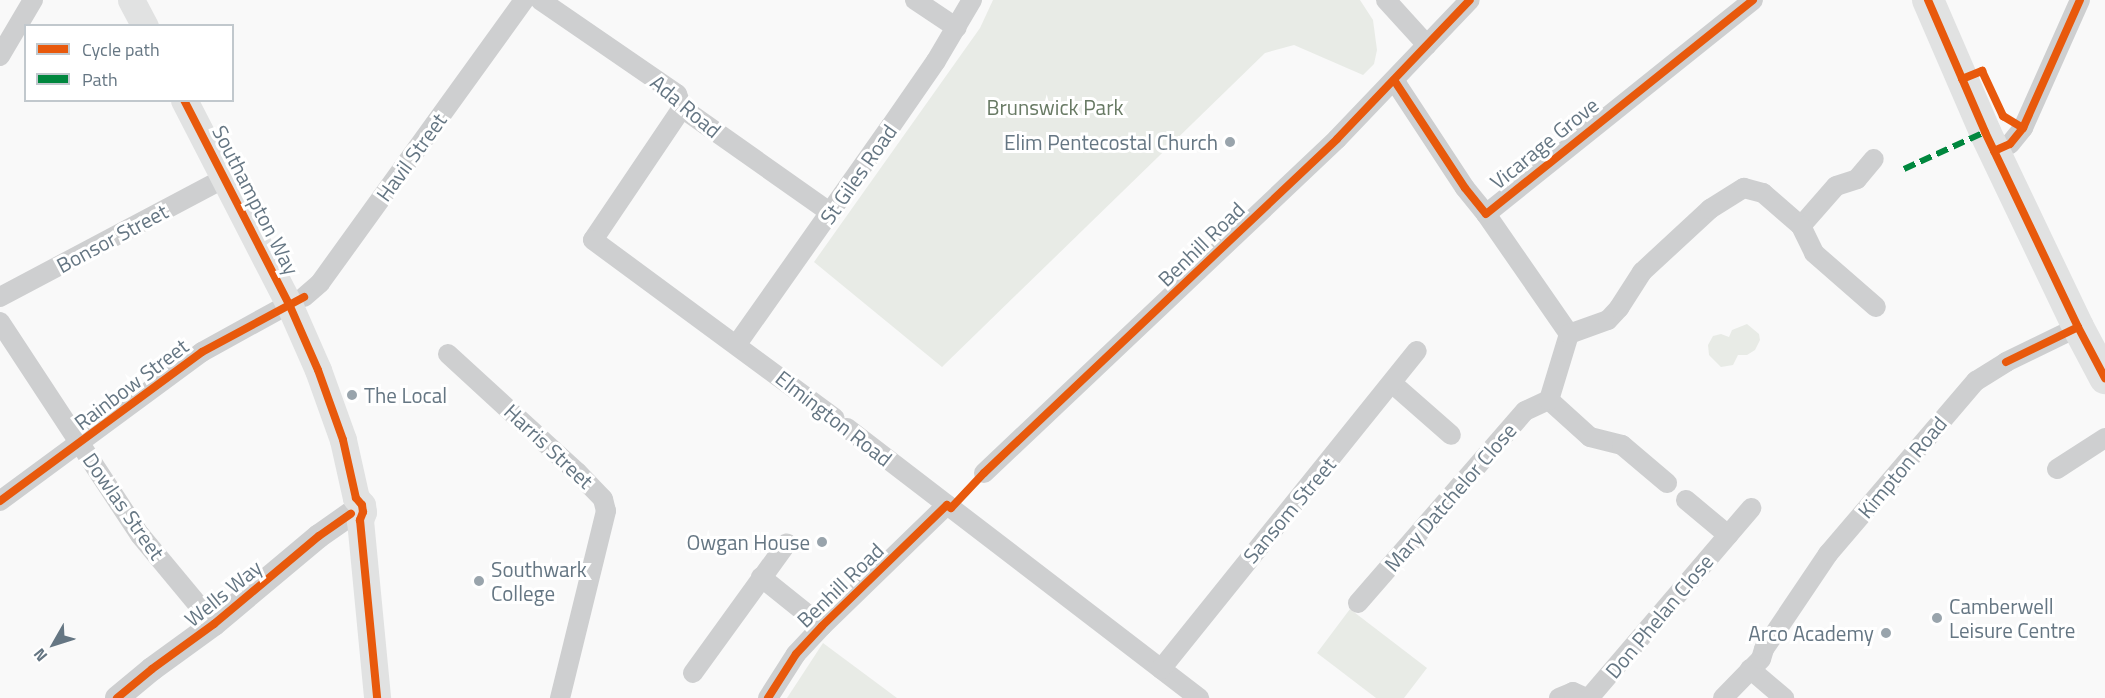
<!DOCTYPE html>
<html>
<head>
<meta charset="utf-8">
<style>
  body { margin:0 }
  #map { position:relative; width:2105px; height:698px; overflow:hidden; background:#f9f9f9; font-family:"Titillium Web",sans-serif }
  div>[style] { position:absolute }
  .green>* { inset:0; background:#e8ebe6 }
  .minor>* { height:20px; margin:-10px; padding:0 10px; transform-origin:10px; border-radius:10px; background:#cecfd0 }
  .tertiary>* { height:24px; margin:-12px; padding:0 12px; transform-origin:12px; border-radius:12px; background:#cecfd0 }
  .secondary>* { height:27px; margin:-13.5px; padding:0 13.5px; transform-origin:13.5px; border-radius:13.5px; background:#e1e2e2 }
  .trunk>* { height:32px; margin:-16px; padding:0 16px; transform-origin:16px; border-radius:16px; background:#e1e2e2 }
  .quiet>* { height:6px; margin-top:-3px; transform-origin:0; background:repeating-linear-gradient(90deg,#00873e 0 12px,transparent 0 18px) }
  .cycleway>* { height:8px; margin:-4px; padding:0 4px; transform-origin:4px; border-radius:4px; background:#e8590c }
  .dots>* { width:16px; height:16px; translate:-50% -50%; box-sizing:border-box; border:3px solid #fff; border-radius:50% }
  span { translate:-50% -50%; white-space:nowrap; text-align:center; line-height:1.15; -webkit-text-stroke:6px #fff; paint-order:stroke }
  .street-label { font-size:21px; color:#657683 }
  .park-label { font-size:21px; color:#687a64 }
  .poi-label { font-size:21px; color:#657683 }
  .right { translate:-100% -50%; text-align:right }
  .left { translate:0 -50%; text-align:left }
  .legend { position:absolute; left:24px; top:24px; width:210px; height:78px; box-sizing:border-box; background:#fff; border:2px solid #c1c8cd; margin:0; padding:8px 10px; list-style:none; font-size:18px; color:#657683 }
  .legend li { display:flex; align-items:center; gap:12px; height:30px }
  .legend b { width:30px; border:2px solid #c1c8cd }
  .north { position:absolute; left:24px; top:614px; width:60px; height:60px; -webkit-text-stroke:4px #fff; paint-order:stroke; rotate:231deg; font-size:16px; font-weight:700; line-height:24px; text-align:center; color:#657683 }
  .north::after { content:''; display:block; margin:auto; width:21px; height:27px; background:#657683; clip-path:polygon(50% 0,100% 100%,50% 72%,0 100%) }
</style>
</head>
<body>
<div id="map">
  <div class="green">
    <div style="clip-path:polygon(993px 0,1360px 0,1373px 20px,1377px 50px,1374px 64px,1363px 75px,1294px 45px,1265px 53px,942px 367px,814px 262px,980px 28px)"></div>
    <div style="clip-path:polygon(1747px 324px,1759px 334px,1760px 340px,1755px 350px,1747px 355px,1738px 355px,1733px 365px,1721px 367px,1709px 355px,1708px 345px,1713px 336px,1721px 334px,1729px 337px,1732px 330px)"></div>
    <div style="clip-path:polygon(1350px 609px,1427px 668px,1404px 698px,1376px 698px,1317px 653px)"></div>
    <div style="clip-path:polygon(823px 643px,897px 698px,787px 698px)"></div>
  </div>
  <div class="minor">
    <div style="left:540px;top:0;width:166px;rotate:34.5deg"></div>
    <div style="left:677px;top:94px;width:15px;rotate:70deg"></div>
    <div style="left:682px;top:108px;width:182px;rotate:35.2deg"></div>
    <div style="left:915px;top:0;width:50px;rotate:33.7deg"></div>
    <div style="left:1386px;top:0;width:61px;rotate:47.7deg"></div>
    <div style="left:0;top:56px;width:65px;rotate:-59.5deg"></div>
    <div style="left:1394px;top:80px;width:129px;rotate:56.7deg"></div>
    <div style="left:1465px;top:188px;width:33px;rotate:51deg"></div>
    <div style="left:1486px;top:214px;width:146px;rotate:55.3deg"></div>
    <div style="left:682px;top:108px;width:159px;rotate:124deg"></div>
    <div style="left:593px;top:240px;width:300px;rotate:36.4deg"></div>
    <div style="left:1994px;top:151px;width:17px;rotate:-24deg"></div>
    <div style="left:2010px;top:144px;width:21px;rotate:-51deg"></div>
    <div style="left:2023px;top:128px;width:140px;rotate:-66deg"></div>
    <div style="left:1486px;top:214px;width:342px;rotate:-38.7deg"></div>
    <div style="left:1801px;top:226px;width:53px;rotate:-48.8deg"></div>
    <div style="left:1836px;top:186px;width:22px;rotate:-18deg"></div>
    <div style="left:1857px;top:179px;width:26px;rotate:-50deg"></div>
    <div style="left:0;top:297px;width:255px;rotate:-27.9deg"></div>
    <div style="left:304px;top:297px;width:21px;rotate:-41deg"></div>
    <div style="left:320px;top:283px;width:349px;rotate:-54.2deg"></div>
    <div style="left:0;top:322px;width:255px;rotate:56.7deg"></div>
    <div style="left:140px;top:535px;width:116px;rotate:50.3deg"></div>
    <div style="left:737px;top:344px;width:267px;rotate:-54.8deg"></div>
    <div style="left:891px;top:126px;width:79px;rotate:-55.3deg"></div>
    <div style="left:936px;top:61px;width:71px;rotate:-59.5deg"></div>
    <div style="left:448px;top:354px;width:175px;rotate:42.5deg"></div>
    <div style="left:577px;top:472px;width:37px;rotate:46deg"></div>
    <div style="left:603px;top:499px;width:12px;rotate:76deg"></div>
    <div style="left:606px;top:511px;width:193px;rotate:103.8deg"></div>
    <div style="left:1393px;top:384px;width:77px;rotate:41.3deg"></div>
    <div style="left:1549px;top:400px;width:55px;rotate:42.1deg"></div>
    <div style="left:1590px;top:437px;width:33px;rotate:14deg"></div>
    <div style="left:1622px;top:445px;width:59px;rotate:40.2deg"></div>
    <div style="left:847px;top:428px;width:444px;rotate:37.5deg"></div>
    <div style="left:2057px;top:469px;width:57px;rotate:-32.9deg"></div>
    <div style="left:984px;top:473px;width:486px;rotate:-43.4deg"></div>
    <div style="left:1337px;top:139px;width:192px;rotate:-46.3deg"></div>
    <div style="left:1686px;top:500px;width:55px;rotate:39.8deg"></div>
    <div style="left:0;top:501px;width:251px;rotate:-36.4deg"></div>
    <div style="left:202px;top:352px;width:99px;rotate:-28.9deg"></div>
    <div style="left:761px;top:577px;width:78px;rotate:38.8deg"></div>
    <div style="left:1358px;top:603px;width:254px;rotate:-49deg"></div>
    <div style="left:1525px;top:411px;width:26px;rotate:-25deg"></div>
    <div style="left:1549px;top:400px;width:69px;rotate:-73.1deg"></div>
    <div style="left:1569px;top:334px;width:41px;rotate:-19.7deg"></div>
    <div style="left:1608px;top:320px;width:16px;rotate:-47deg"></div>
    <div style="left:1619px;top:308px;width:43px;rotate:-57.4deg"></div>
    <div style="left:1642px;top:272px;width:93px;rotate:-42.8deg"></div>
    <div style="left:1710px;top:209px;width:40px;rotate:-32deg"></div>
    <div style="left:1744px;top:188px;width:20px;rotate:15deg"></div>
    <div style="left:1763px;top:193px;width:50px;rotate:41deg"></div>
    <div style="left:1801px;top:226px;width:30px;rotate:64deg"></div>
    <div style="left:1814px;top:253px;width:82px;rotate:41.1deg"></div>
    <div style="left:1161px;top:669px;width:408px;rotate:-51.2deg"></div>
    <div style="left:1750px;top:669px;width:45px;rotate:40.5deg"></div>
    <div style="left:693px;top:673px;width:160px;rotate:-54.1deg"></div>
    <div style="left:768px;top:698px;width:52px;rotate:-57.5deg"></div>
    <div style="left:796px;top:654px;width:38px;rotate:-47deg"></div>
    <div style="left:822px;top:626px;width:174px;rotate:-44.1deg"></div>
    <div style="left:1559px;top:698px;width:15px;rotate:-23deg"></div>
    <div style="left:1573px;top:692px;width:14px;rotate:25deg"></div>
    <div style="left:1589px;top:698px;width:250px;rotate:-49.5deg"></div>
    <div style="left:1723px;top:698px;width:54px;rotate:-45.7deg"></div>
    <div style="left:1761px;top:659px;width:10px;rotate:-73deg"></div>
    <div style="left:1764px;top:649px;width:115px;rotate:-56deg"></div>
    <div style="left:1828px;top:554px;width:228px;rotate:-49.5deg"></div>
    <div style="left:1976px;top:381px;width:36px;rotate:-32deg"></div>
    <div style="left:2006px;top:362px;width:80px;rotate:-25.9deg"></div>
  </div>
  <div class="tertiary">
    <div style="left:117px;top:698px;width:45px;rotate:-39.6deg"></div>
    <div style="left:152px;top:669px;width:77px;rotate:-36deg"></div>
    <div style="left:214px;top:624px;width:137px;rotate:-40deg"></div>
    <div style="left:319px;top:536px;width:39px;rotate:-35deg"></div>
  </div>
  <div class="secondary">
    <div style="left:131px;top:0;width:30px;rotate:62deg"></div>
    <div style="left:184px;top:100px;width:229px;rotate:62.8deg"></div>
    <div style="left:289px;top:304px;width:72px;rotate:66.3deg"></div>
    <div style="left:318px;top:370px;width:74px;rotate:70.3deg"></div>
    <div style="left:343px;top:440px;width:59px;rotate:77.4deg"></div>
    <div style="left:356px;top:498px;width:9px;rotate:49deg"></div>
    <div style="left:362px;top:505px;width:7px;rotate:82deg"></div>
    <div style="left:363px;top:512px;width:9px;rotate:111deg"></div>
    <div style="left:360px;top:520px;width:179px;rotate:84.5deg"></div>
  </div>
  <div class="trunk">
    <div style="left:1928px;top:0;width:144px;rotate:66.6deg"></div>
    <div style="left:1985px;top:132px;width:216px;rotate:64.5deg"></div>
    <div style="left:2078px;top:327px;width:58px;rotate:62.1deg"></div>
  </div>
  <div class="quiet">
    <div style="left:1904px;top:169px;width:89px;rotate:-24.6deg"></div>
  </div>
  <div class="cycleway">
    <div style="left:1928px;top:0;width:144px;rotate:66.6deg"></div>
    <div style="left:1985px;top:132px;width:216px;rotate:64.5deg"></div>
    <div style="left:2078px;top:327px;width:58px;rotate:62.1deg"></div>
    <div style="left:1962px;top:79px;width:22px;rotate:-22deg"></div>
    <div style="left:1982px;top:71px;width:50px;rotate:65deg"></div>
    <div style="left:2003px;top:116px;width:23px;rotate:31deg"></div>
    <div style="left:1394px;top:80px;width:129px;rotate:56.7deg"></div>
    <div style="left:1465px;top:188px;width:33px;rotate:51deg"></div>
    <div style="left:1486px;top:214px;width:342px;rotate:-38.7deg"></div>
    <div style="left:184px;top:100px;width:229px;rotate:62.8deg"></div>
    <div style="left:289px;top:304px;width:72px;rotate:66.3deg"></div>
    <div style="left:318px;top:370px;width:74px;rotate:70.3deg"></div>
    <div style="left:343px;top:440px;width:59px;rotate:77.4deg"></div>
    <div style="left:356px;top:498px;width:9px;rotate:49deg"></div>
    <div style="left:362px;top:505px;width:7px;rotate:82deg"></div>
    <div style="left:363px;top:512px;width:9px;rotate:111deg"></div>
    <div style="left:360px;top:520px;width:179px;rotate:84.5deg"></div>
    <div style="left:1994px;top:151px;width:17px;rotate:-24deg"></div>
    <div style="left:2010px;top:144px;width:21px;rotate:-51deg"></div>
    <div style="left:2023px;top:128px;width:140px;rotate:-66deg"></div>
    <div style="left:2006px;top:362px;width:80px;rotate:-25.9deg"></div>
    <div style="left:0;top:501px;width:251px;rotate:-36.4deg"></div>
    <div style="left:202px;top:352px;width:116px;rotate:-28.3deg"></div>
    <div style="left:117px;top:698px;width:45px;rotate:-39.6deg"></div>
    <div style="left:152px;top:669px;width:77px;rotate:-36deg"></div>
    <div style="left:214px;top:624px;width:137px;rotate:-40deg"></div>
    <div style="left:319px;top:536px;width:39px;rotate:-35deg"></div>
    <div style="left:768px;top:698px;width:52px;rotate:-57.5deg"></div>
    <div style="left:796px;top:654px;width:38px;rotate:-47deg"></div>
    <div style="left:822px;top:626px;width:174px;rotate:-44.1deg"></div>
    <div style="left:947px;top:505px;width:5px;rotate:37deg"></div>
    <div style="left:951px;top:508px;width:48px;rotate:-46.7deg"></div>
    <div style="left:984px;top:473px;width:486px;rotate:-43.4deg"></div>
    <div style="left:1337px;top:139px;width:192px;rotate:-46.3deg"></div>
  </div>
  <div class="dots">
    <div style="left:1230px;top:142px;background:#99a4ac"></div>
    <div style="left:352px;top:395px;background:#99a4ac"></div>
    <div style="left:822px;top:542px;background:#99a4ac"></div>
    <div style="left:479px;top:581px;background:#99a4ac"></div>
    <div style="left:1937px;top:618px;background:#99a4ac"></div>
    <div style="left:1886px;top:633px;background:#99a4ac"></div>
  </div>
  <div class="street-label">
    <span style="left:686px;top:106px;rotate:40deg">Ada Road</span>
    <span style="left:1544px;top:143px;rotate:-39deg">Vicarage Grove</span>
    <span style="left:411px;top:157px;rotate:-54deg">Havil Street</span>
    <span style="left:858px;top:174px;rotate:-55deg">St Giles Road</span>
    <span style="left:256px;top:200px;rotate:63deg">Southampton Way</span>
    <span style="left:112px;top:238px;rotate:-28deg">Bonsor Street</span>
    <span style="left:1201px;top:244px;rotate:-44deg">Benhill Road</span>
    <span style="left:131px;top:384px;rotate:-37deg">Rainbow Street</span>
    <span style="left:834px;top:418px;rotate:38deg">Elmington Road</span>
    <span style="left:549px;top:446px;rotate:43deg">Harris Street</span>
    <span style="left:1902px;top:467px;rotate:-50deg">Kimpton Road</span>
    <span style="left:1450px;top:497px;rotate:-49deg">Mary Datchelor Close</span>
    <span style="left:124px;top:506px;rotate:55deg">Dowlas Street</span>
    <span style="left:1289px;top:510px;rotate:-50deg">Sansom Street</span>
    <span style="left:840px;top:585px;rotate:-44deg">Benhill Road</span>
    <span style="left:223px;top:593px;rotate:-39deg">Wells Way</span>
    <span style="left:1659px;top:616px;rotate:-50deg">Don Phelan Close</span>
  </div>
  <div class="park-label">
    <span style="left:1055px;top:107px">Brunswick Park</span>
  </div>
  <div class="poi-label">
    <span class="right" style="left:1218px;top:142px">Elim Pentecostal Church</span>
    <span class="left" style="left:364px;top:395px">The Local</span>
    <span class="right" style="left:810px;top:542px">Owgan House</span>
    <span class="left" style="left:491px;top:581px">Southwark<br>College</span>
    <span class="left" style="left:1949px;top:618px">Camberwell<br>Leisure Centre</span>
    <span class="right" style="left:1874px;top:633px">Arco Academy</span>
  </div>
  <ul class="legend">
  <li><b style="height:8px;background:#e8590c"></b>Cycle path</li>
  <li><b style="height:8px;background:#00873e"></b>Path</li>
  </ul>
  <div class="north">N</div>
</div>
</body>
</html>
